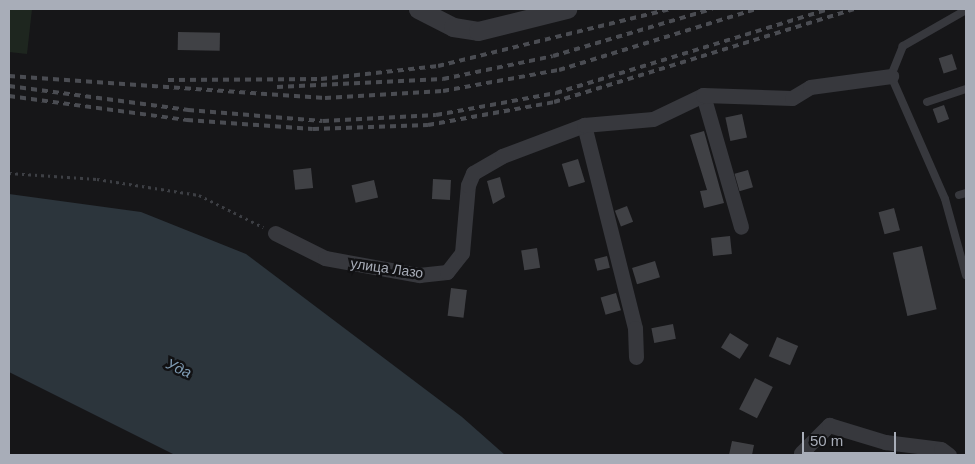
<!DOCTYPE html>
<html>
<head>
<meta charset="utf-8">
<style>
  body { margin:0 }
  #map { position:relative; width:975px; height:464px; overflow:hidden; background:#161618; font-family:Helvetica,sans-serif }
  div>[style] { position:absolute }
  .green>* { inset:0; background:#1e261f }
  .water>* { inset:0; background:#2c353c }
  .building>* { inset:0; background:#404145; transform-origin:0 0 }
  .path>* { height:2.5px; margin-top:-1.25px; transform-origin:0; background:repeating-linear-gradient(90deg,#3d3f44 0 2.5px,transparent 0 6.5px) }
  .service>* { height:8px; margin:-4px; padding:0 4px; transform-origin:4px; border-radius:4px; background:#37383d }
  .minor>* { height:15px; margin:-7.5px; padding:0 7.5px; transform-origin:7.5px; border-radius:7.5px; background:#37383d }
  .tertiary>* { height:19px; margin:-9.5px; padding:0 9.5px; transform-origin:9.5px; border-radius:9.5px; background:#37383d }
  .rail>* { height:4px; margin-top:-2px; transform-origin:0; background:repeating-linear-gradient(90deg,#4a4c52 0 6px,transparent 0 11px) }
  span { translate:-50% -50%; white-space:nowrap; text-align:center; line-height:1.15; -webkit-text-stroke:5px #111113; paint-order:stroke }
  .street-label { font-size:14px; color:#a8adb8 }
  .water-label { font-size:15px; color:#7f9bb3; font-style:italic }
  .frame { position:absolute; inset:0; border:10px solid #a8adb8; pointer-events:none }
  .scale { position:absolute; left:802px; top:432px; width:94px; height:22px; box-sizing:border-box; border:2px solid #a8adb8; border-top:0; padding-left:6px; font-size:15px; line-height:18px; white-space:nowrap; color:#a8adb8; -webkit-text-stroke:4px #111113; paint-order:stroke }
</style>
</head>
<body>
<div id="map">
  <div class="green">
    <div style="clip-path:polygon(9px 9px,32px 9px,27px 54px,9px 52px)"></div>
  </div>
  <div class="water">
    <div style="clip-path:polygon(9px 194px,141px 212px,246px 254px,462px 417px,505px 455px,175px 455px,9px 372px)"></div>
  </div>
  <div class="building">
    <div style="left:178px;top:32px;width:42px;height:18px;rotate:1deg"></div>
    <div style="left:952px;top:54px;width:16px;height:14px;rotate:72deg"></div>
    <div style="left:944px;top:105px;width:15px;height:12px;rotate:70deg"></div>
    <div style="left:742px;top:114px;width:24px;height:17px;rotate:78deg"></div>
    <div style="clip-path:polygon(704px 131px,724px 203px,704px 208px,700px 191px,707px 190px,690px 135px)"></div>
    <div style="left:578px;top:159px;width:24px;height:17px;rotate:73deg"></div>
    <div style="left:311px;top:168px;width:20px;height:18px;rotate:84deg"></div>
    <div style="left:748px;top:170px;width:18px;height:14px;rotate:74deg"></div>
    <div style="clip-path:polygon(500px 177px,505px 197px,493px 204px,487px 181px)"></div>
    <div style="left:433px;top:179px;width:18px;height:20px;rotate:3deg"></div>
    <div style="left:374px;top:180px;width:18px;height:23px;rotate:77deg"></div>
    <div style="left:627px;top:206px;width:17px;height:13px;rotate:69deg"></div>
    <div style="left:894px;top:208px;width:23px;height:16px;rotate:75deg"></div>
    <div style="left:730px;top:236px;width:18px;height:19px;rotate:84deg"></div>
    <div style="left:922px;top:246px;width:65px;height:30px;rotate:77deg"></div>
    <div style="left:537px;top:248px;width:20px;height:16px;rotate:81deg"></div>
    <div style="left:607px;top:256px;width:12px;height:13px;rotate:76deg"></div>
    <div style="left:655px;top:261px;width:17px;height:24px;rotate:73deg"></div>
    <div style="left:451px;top:288px;width:16px;height:28px;rotate:7deg"></div>
    <div style="left:616px;top:293px;width:18px;height:16px;rotate:74deg"></div>
    <div style="left:673px;top:324px;width:15px;height:22px;rotate:79deg"></div>
    <div style="left:730px;top:333px;width:22px;height:17px;rotate:32deg"></div>
    <div style="left:777px;top:337px;width:23px;height:21px;rotate:23deg"></div>
    <div style="left:755px;top:378px;width:20px;height:35px;rotate:27deg"></div>
    <div style="clip-path:polygon(732px 441px,754px 445px,752px 455px,729px 455px)"></div>
  </div>
  <div class="path">
    <div style="left:9px;top:173px;width:88px;rotate:3.9deg"></div>
    <div style="left:97px;top:179px;width:103px;rotate:8.9deg"></div>
    <div style="left:199px;top:195px;width:72px;rotate:26.6deg"></div>
  </div>
  <div class="service">
    <div style="left:966px;top:10px;width:73px;rotate:150.3deg"></div>
    <div style="left:903px;top:46px;width:32px;rotate:112deg"></div>
    <div style="left:891px;top:76px;width:134px;rotate:66.3deg"></div>
    <div style="left:945px;top:199px;width:79px;rotate:74.6deg"></div>
    <div style="left:927px;top:102px;width:41px;rotate:-18.4deg"></div>
    <div style="left:959px;top:195px;width:7px;rotate:-16deg"></div>
  </div>
  <div class="minor">
    <div style="left:703px;top:95px;width:137px;rotate:73.9deg"></div>
    <div style="left:584px;top:125px;width:209px;rotate:75.9deg"></div>
    <div style="left:635px;top:328px;width:29px;rotate:88deg"></div>
    <div style="left:275px;top:233px;width:56px;rotate:26.6deg"></div>
    <div style="left:325px;top:258px;width:96px;rotate:10.3deg"></div>
    <div style="left:419px;top:275px;width:28px;rotate:-6deg"></div>
    <div style="left:447px;top:272px;width:24px;rotate:-52deg"></div>
    <div style="left:462px;top:253px;width:68px;rotate:-85deg"></div>
    <div style="left:468px;top:185px;width:13px;rotate:-67deg"></div>
    <div style="left:473px;top:173px;width:34px;rotate:-30deg"></div>
    <div style="left:502px;top:156px;width:88px;rotate:-20.7deg"></div>
    <div style="left:584px;top:125px;width:69px;rotate:-5deg"></div>
    <div style="left:653px;top:119px;width:55px;rotate:-25.6deg"></div>
    <div style="left:703px;top:95px;width:89px;rotate:1.9deg"></div>
    <div style="left:792px;top:98px;width:21px;rotate:-31deg"></div>
    <div style="left:810px;top:87px;width:82px;rotate:-7.7deg"></div>
    <div style="left:801px;top:453px;width:40px;rotate:-45deg"></div>
    <div style="left:829px;top:425px;width:59px;rotate:16.9deg"></div>
    <div style="left:885px;top:442px;width:56px;rotate:7.1deg"></div>
    <div style="left:941px;top:449px;width:10px;rotate:37deg"></div>
  </div>
  <div class="tertiary">
    <div style="left:418px;top:9px;width:39px;rotate:27deg"></div>
    <div style="left:453px;top:27px;width:25px;rotate:9deg"></div>
    <div style="left:478px;top:31px;width:92px;rotate:-13.9deg"></div>
  </div>
  <div class="rail">
    <div style="left:9px;top:76px;width:317px;rotate:4deg"></div>
    <div style="left:325px;top:98px;width:118px;rotate:-3.4deg"></div>
    <div style="left:443px;top:91px;width:118px;rotate:-10.3deg"></div>
    <div style="left:559px;top:70px;width:206px;rotate:-17.2deg"></div>
    <div style="left:168px;top:80px;width:153px;rotate:-0.4deg"></div>
    <div style="left:321px;top:79px;width:118px;rotate:-6.3deg"></div>
    <div style="left:438px;top:66px;width:239px;rotate:-13.8deg"></div>
    <div style="left:9px;top:86px;width:181px;rotate:7.6deg"></div>
    <div style="left:188px;top:110px;width:135px;rotate:4.7deg"></div>
    <div style="left:323px;top:121px;width:113px;rotate:-3deg"></div>
    <div style="left:436px;top:115px;width:122px;rotate:-10.4deg"></div>
    <div style="left:556px;top:93px;width:286px;rotate:-17.1deg"></div>
    <div style="left:277px;top:87px;width:166px;rotate:-2.8deg"></div>
    <div style="left:443px;top:79px;width:112px;rotate:-11.8deg"></div>
    <div style="left:553px;top:56px;width:166px;rotate:-16.5deg"></div>
    <div style="left:9px;top:96px;width:180px;rotate:7.7deg"></div>
    <div style="left:187px;top:120px;width:126px;rotate:4.1deg"></div>
    <div style="left:313px;top:129px;width:115px;rotate:-2deg"></div>
    <div style="left:428px;top:125px;width:128px;rotate:-10.3deg"></div>
    <div style="left:554px;top:102px;width:314px;rotate:-17.2deg"></div>
  </div>
  <div class="street-label">
    <span style="left:387px;top:268px;rotate:8deg">улица Лазо</span>
  </div>
  <div class="water-label">
    <span style="left:179px;top:368px;rotate:24deg">Уда</span>
  </div>
  <div class="frame"></div>
  <div class="scale">50 m</div>
</div>
</body>
</html>
